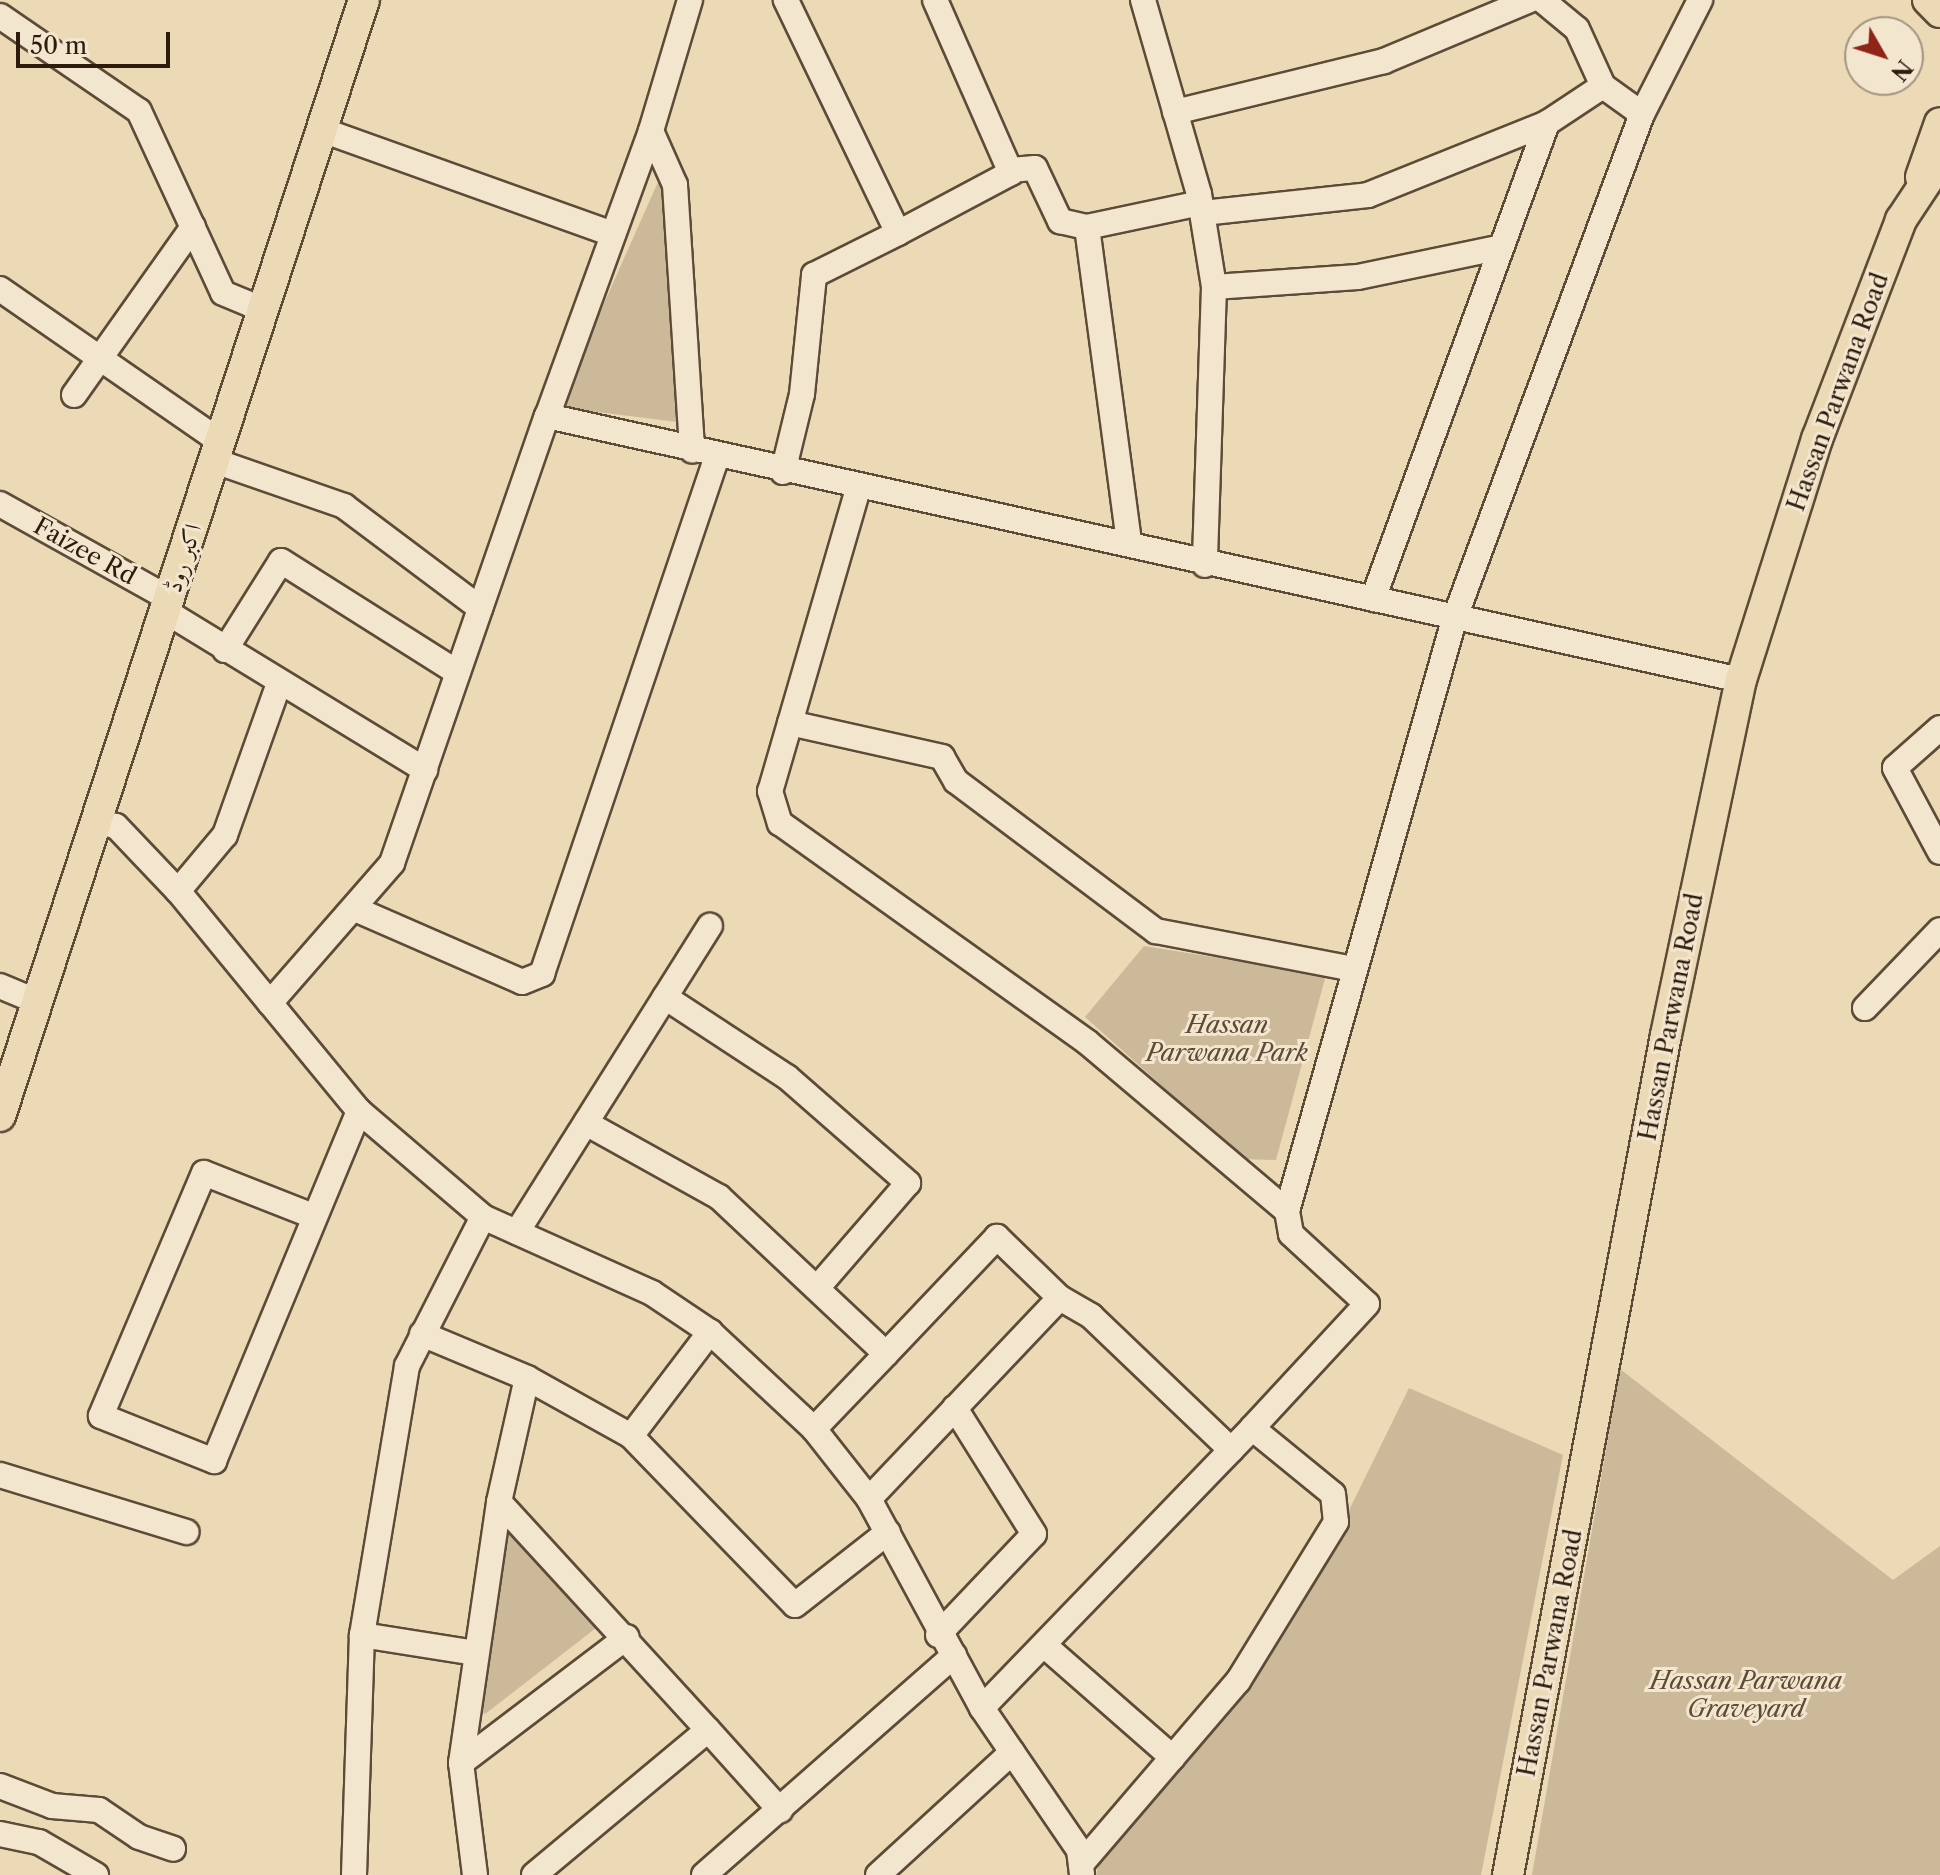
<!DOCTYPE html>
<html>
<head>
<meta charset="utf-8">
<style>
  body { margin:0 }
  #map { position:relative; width:1940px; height:1875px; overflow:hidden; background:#ecd9b5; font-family:"Libre Caslon Text",Amiri,serif }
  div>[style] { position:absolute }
  .green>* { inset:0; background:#ccb999 }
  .roads { filter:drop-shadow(2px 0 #5d4b38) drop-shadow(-2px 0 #5d4b38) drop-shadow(0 2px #5d4b38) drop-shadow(0 -2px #5d4b38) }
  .minor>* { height:24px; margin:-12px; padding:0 12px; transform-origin:12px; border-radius:12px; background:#f3e6cf }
  .major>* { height:30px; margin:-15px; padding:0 15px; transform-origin:15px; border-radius:15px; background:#ecd9b5 }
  span { translate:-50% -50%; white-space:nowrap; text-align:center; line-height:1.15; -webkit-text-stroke:6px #f3e6cf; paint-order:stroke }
  .street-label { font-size:24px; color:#2d1c0e }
  .park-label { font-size:24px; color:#5d4b38; font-style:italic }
  .north { position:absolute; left:1844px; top:16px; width:80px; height:80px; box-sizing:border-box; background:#f3e6cf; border:2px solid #a49582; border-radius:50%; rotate:129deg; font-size:22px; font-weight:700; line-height:32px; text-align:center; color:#2d1c0e }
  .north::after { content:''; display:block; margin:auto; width:28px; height:36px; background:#8f2418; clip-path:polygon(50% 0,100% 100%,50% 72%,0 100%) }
  .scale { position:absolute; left:16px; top:32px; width:154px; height:36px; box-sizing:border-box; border:4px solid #2d1c0e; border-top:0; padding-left:10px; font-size:24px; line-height:28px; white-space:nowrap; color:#2d1c0e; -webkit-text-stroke:6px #f3e6cf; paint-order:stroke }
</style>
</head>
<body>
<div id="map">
  <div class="green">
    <div style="clip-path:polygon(662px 173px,677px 422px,558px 407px)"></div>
    <div style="clip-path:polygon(1144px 946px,1326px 975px,1276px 1160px,1244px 1159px,1085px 1017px)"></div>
    <div style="clip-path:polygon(1620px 1369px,1893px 1580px,1940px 1546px,1940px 1875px,1532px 1875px)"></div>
    <div style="clip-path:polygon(1409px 1388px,1563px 1455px,1481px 1875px,1096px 1875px,1100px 1861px,1303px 1604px)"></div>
    <div style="clip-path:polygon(507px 1531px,596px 1628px,485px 1714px,473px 1703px)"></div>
  </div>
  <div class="roads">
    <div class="minor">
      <div style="left:690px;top:0;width:137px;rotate:106.6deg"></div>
      <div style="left:651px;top:131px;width:303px;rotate:110deg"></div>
      <div style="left:547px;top:416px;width:1223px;rotate:12.47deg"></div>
      <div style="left:1143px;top:0;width:202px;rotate:73.9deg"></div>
      <div style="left:1199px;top:194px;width:94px;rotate:80.8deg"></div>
      <div style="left:1214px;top:287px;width:278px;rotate:91.9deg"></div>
      <div style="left:1542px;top:0;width:45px;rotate:39.6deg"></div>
      <div style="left:1577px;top:29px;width:63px;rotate:65.5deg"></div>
      <div style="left:1603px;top:86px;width:48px;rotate:35.7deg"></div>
      <div style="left:0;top:16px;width:168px;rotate:34.4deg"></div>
      <div style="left:139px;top:111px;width:200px;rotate:65.2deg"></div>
      <div style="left:223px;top:293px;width:44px;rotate:22.5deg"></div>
      <div style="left:1175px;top:112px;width:215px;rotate:-13.7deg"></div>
      <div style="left:1384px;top:61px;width:158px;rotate:-22.7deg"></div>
      <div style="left:322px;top:130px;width:309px;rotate:19.7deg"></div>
      <div style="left:651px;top:131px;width:59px;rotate:66deg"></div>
      <div style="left:675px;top:185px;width:266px;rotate:86.3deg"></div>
      <div style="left:1011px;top:170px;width:24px;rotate:-5deg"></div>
      <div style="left:1035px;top:168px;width:59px;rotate:64.7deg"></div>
      <div style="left:1060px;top:221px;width:28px;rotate:13deg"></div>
      <div style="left:1087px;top:227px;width:319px;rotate:82.4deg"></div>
      <div style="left:1203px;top:213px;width:166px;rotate:-6.2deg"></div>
      <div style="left:1368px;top:195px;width:193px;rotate:-21.9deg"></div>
      <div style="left:1547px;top:123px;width:67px;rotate:-33.5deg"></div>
      <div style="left:1087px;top:227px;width:116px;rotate:-11.9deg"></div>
      <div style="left:898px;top:233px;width:128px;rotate:-28deg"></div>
      <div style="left:1011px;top:173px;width:189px;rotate:-113.7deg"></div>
      <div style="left:1214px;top:287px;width:144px;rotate:-4deg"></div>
      <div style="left:1358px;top:277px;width:146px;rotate:-11.8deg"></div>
      <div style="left:0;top:289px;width:269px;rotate:34.7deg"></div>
      <div style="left:74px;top:395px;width:206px;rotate:-54.7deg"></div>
      <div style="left:215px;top:461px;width:137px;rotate:19.2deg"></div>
      <div style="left:344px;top:506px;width:170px;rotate:36.9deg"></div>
      <div style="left:783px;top:472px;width:80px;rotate:-76.3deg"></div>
      <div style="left:802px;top:394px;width:120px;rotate:-84.2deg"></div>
      <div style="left:814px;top:275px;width:94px;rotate:-26.6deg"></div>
      <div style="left:898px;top:233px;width:259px;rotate:-115.7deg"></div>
      <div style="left:858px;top:489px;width:315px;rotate:106.2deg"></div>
      <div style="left:770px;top:791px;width:34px;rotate:73deg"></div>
      <div style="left:780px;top:823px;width:377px;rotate:35.5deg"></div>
      <div style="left:1087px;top:1042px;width:262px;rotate:40.2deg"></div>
      <div style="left:1287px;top:1211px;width:23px;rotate:80deg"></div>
      <div style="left:1291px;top:1234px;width:103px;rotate:42.6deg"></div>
      <div style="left:1367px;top:1304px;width:169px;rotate:132.8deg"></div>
      <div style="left:1252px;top:1428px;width:104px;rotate:39.2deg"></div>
      <div style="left:1333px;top:1494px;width:28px;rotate:84deg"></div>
      <div style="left:1336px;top:1522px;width:187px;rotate:121.6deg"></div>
      <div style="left:1238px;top:1681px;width:240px;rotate:130.6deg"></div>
      <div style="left:0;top:504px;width:195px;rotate:29.2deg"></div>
      <div style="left:1373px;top:599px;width:507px;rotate:-69.92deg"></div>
      <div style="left:165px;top:611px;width:305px;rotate:31.4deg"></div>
      <div style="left:225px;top:650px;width:105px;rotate:-57.8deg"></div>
      <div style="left:281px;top:561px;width:209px;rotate:32.3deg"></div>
      <div style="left:790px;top:723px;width:156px;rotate:12.6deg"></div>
      <div style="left:942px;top:757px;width:28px;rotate:60deg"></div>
      <div style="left:956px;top:781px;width:250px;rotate:36.9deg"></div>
      <div style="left:1156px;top:931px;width:201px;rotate:10.9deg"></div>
      <div style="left:1940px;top:728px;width:60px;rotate:138.4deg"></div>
      <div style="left:1895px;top:768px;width:95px;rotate:61.8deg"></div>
      <div style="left:97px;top:822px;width:19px;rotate:12deg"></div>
      <div style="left:116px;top:826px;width:90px;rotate:46.4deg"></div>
      <div style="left:178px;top:891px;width:145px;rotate:50.6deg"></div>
      <div style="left:270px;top:1003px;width:186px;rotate:-48.9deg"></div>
      <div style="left:392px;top:863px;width:473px;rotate:-70.9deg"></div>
      <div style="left:178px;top:891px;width:73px;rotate:-50deg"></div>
      <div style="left:225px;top:835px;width:158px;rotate:-70.4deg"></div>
      <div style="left:355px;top:909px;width:182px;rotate:23.6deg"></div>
      <div style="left:522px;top:982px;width:22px;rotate:-22deg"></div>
      <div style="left:542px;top:974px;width:547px;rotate:-71.33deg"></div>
      <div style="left:0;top:986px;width:41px;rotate:22.8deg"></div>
      <div style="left:665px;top:997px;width:146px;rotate:33.3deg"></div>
      <div style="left:787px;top:1077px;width:161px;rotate:41.2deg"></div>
      <div style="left:908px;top:1183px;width:139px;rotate:130.9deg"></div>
      <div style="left:270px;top:1003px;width:140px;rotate:50.5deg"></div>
      <div style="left:359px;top:1111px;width:163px;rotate:40.5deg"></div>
      <div style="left:483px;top:1217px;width:185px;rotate:24.2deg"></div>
      <div style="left:652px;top:1293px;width:70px;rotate:33.9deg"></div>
      <div style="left:710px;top:1332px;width:142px;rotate:43deg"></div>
      <div style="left:814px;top:1429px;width:89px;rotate:51.8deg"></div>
      <div style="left:869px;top:1499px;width:238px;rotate:61.6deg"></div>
      <div style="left:982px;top:1708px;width:172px;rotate:55.7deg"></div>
      <div style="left:1079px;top:1850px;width:25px;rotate:83deg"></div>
      <div style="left:1865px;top:1008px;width:108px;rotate:-46.1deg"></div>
      <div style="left:586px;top:1123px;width:152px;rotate:29.1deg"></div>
      <div style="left:719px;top:1197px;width:229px;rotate:43.2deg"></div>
      <div style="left:886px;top:1354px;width:104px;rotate:133.8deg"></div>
      <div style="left:1287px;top:1211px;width:614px;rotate:-74.22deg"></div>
      <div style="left:1454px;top:620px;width:540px;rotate:-69.62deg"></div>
      <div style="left:1642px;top:114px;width:128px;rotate:-63deg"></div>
      <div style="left:313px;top:1216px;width:117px;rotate:-158.5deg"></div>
      <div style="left:204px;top:1173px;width:264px;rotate:113deg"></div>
      <div style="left:101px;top:1416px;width:122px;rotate:21.7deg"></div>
      <div style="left:214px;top:1461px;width:379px;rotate:-67.5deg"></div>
      <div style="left:517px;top:1232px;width:362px;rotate:-57.8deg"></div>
      <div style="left:1060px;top:1298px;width:36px;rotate:30deg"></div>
      <div style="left:1091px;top:1316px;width:194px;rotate:43.7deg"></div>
      <div style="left:422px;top:1334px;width:114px;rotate:22.7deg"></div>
      <div style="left:631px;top:1436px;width:131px;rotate:-52.8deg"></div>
      <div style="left:0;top:1475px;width:195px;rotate:17deg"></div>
      <div style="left:869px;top:1499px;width:277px;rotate:-46.5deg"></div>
      <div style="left:1060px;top:1298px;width:88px;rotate:-135.9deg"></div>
      <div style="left:997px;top:1237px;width:161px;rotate:133.5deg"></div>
      <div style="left:362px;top:1635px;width:115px;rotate:9deg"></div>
      <div style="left:938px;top:1635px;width:139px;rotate:-46.5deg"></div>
      <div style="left:1034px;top:1534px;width:149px;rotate:-122.1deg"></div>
      <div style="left:1044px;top:1645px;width:171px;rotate:41.2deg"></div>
      <div style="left:982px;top:1708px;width:389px;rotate:-46deg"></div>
      <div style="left:708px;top:1730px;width:108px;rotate:48deg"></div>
      <div style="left:461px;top:1763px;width:264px;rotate:-81.7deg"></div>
      <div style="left:0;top:1786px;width:56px;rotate:21deg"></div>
      <div style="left:52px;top:1806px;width:47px;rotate:4.9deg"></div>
      <div style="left:99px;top:1810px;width:48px;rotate:34deg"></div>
      <div style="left:139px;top:1837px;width:36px;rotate:19deg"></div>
      <div style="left:0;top:1834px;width:40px;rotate:12deg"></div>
      <div style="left:39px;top:1842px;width:66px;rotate:30.1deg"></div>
      <div style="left:354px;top:1875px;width:240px;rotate:-88.1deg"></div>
      <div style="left:362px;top:1635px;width:273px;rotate:-80.5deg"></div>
      <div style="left:407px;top:1366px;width:167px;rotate:-63deg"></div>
      <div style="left:475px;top:1875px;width:113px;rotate:-97.1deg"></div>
      <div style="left:461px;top:1763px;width:208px;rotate:-37.2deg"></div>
      <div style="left:534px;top:1875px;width:226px;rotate:-39.8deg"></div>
      <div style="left:708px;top:1730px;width:309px;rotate:-132.5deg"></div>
      <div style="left:499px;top:1502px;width:127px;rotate:-77.3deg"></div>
      <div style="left:527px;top:1378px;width:119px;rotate:29.1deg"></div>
      <div style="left:631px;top:1436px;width:235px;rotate:45.9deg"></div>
      <div style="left:795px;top:1605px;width:118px;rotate:-38.1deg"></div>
      <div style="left:704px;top:1875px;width:333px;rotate:-41.3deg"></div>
      <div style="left:878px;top:1875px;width:182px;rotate:-42.5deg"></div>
    </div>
    <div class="major">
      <div style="left:1928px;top:0;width:17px;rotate:45deg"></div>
      <div style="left:1921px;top:177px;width:57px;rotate:-70.6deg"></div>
      <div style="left:0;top:1116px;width:1174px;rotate:-71.94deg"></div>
      <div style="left:1508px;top:1875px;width:855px;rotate:-79.35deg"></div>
      <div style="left:1666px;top:1035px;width:363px;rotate:-78.1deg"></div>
      <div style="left:1741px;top:680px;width:253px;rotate:-72.5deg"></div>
      <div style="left:1817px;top:439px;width:235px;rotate:-69deg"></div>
      <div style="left:1901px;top:220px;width:71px;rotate:-56.5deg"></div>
    </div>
  </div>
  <div class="street-label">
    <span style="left:1838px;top:392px;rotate:-70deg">Hassan Parwana Road</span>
    <span style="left:85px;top:551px;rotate:29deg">Faizee Rd</span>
    <span style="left:183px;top:558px;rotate:-72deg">اکبر روڈ</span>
    <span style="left:1671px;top:1017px;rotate:-79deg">Hassan Parwana Road</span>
    <span style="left:1550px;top:1653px;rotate:-79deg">Hassan Parwana Road</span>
  </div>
  <div class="park-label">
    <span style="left:1227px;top:1039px">Hassan<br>Parwana Park</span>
    <span style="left:1746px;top:1695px">Hassan Parwana<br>Graveyard</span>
  </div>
  <div class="north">N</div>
  <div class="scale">50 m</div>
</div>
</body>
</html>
